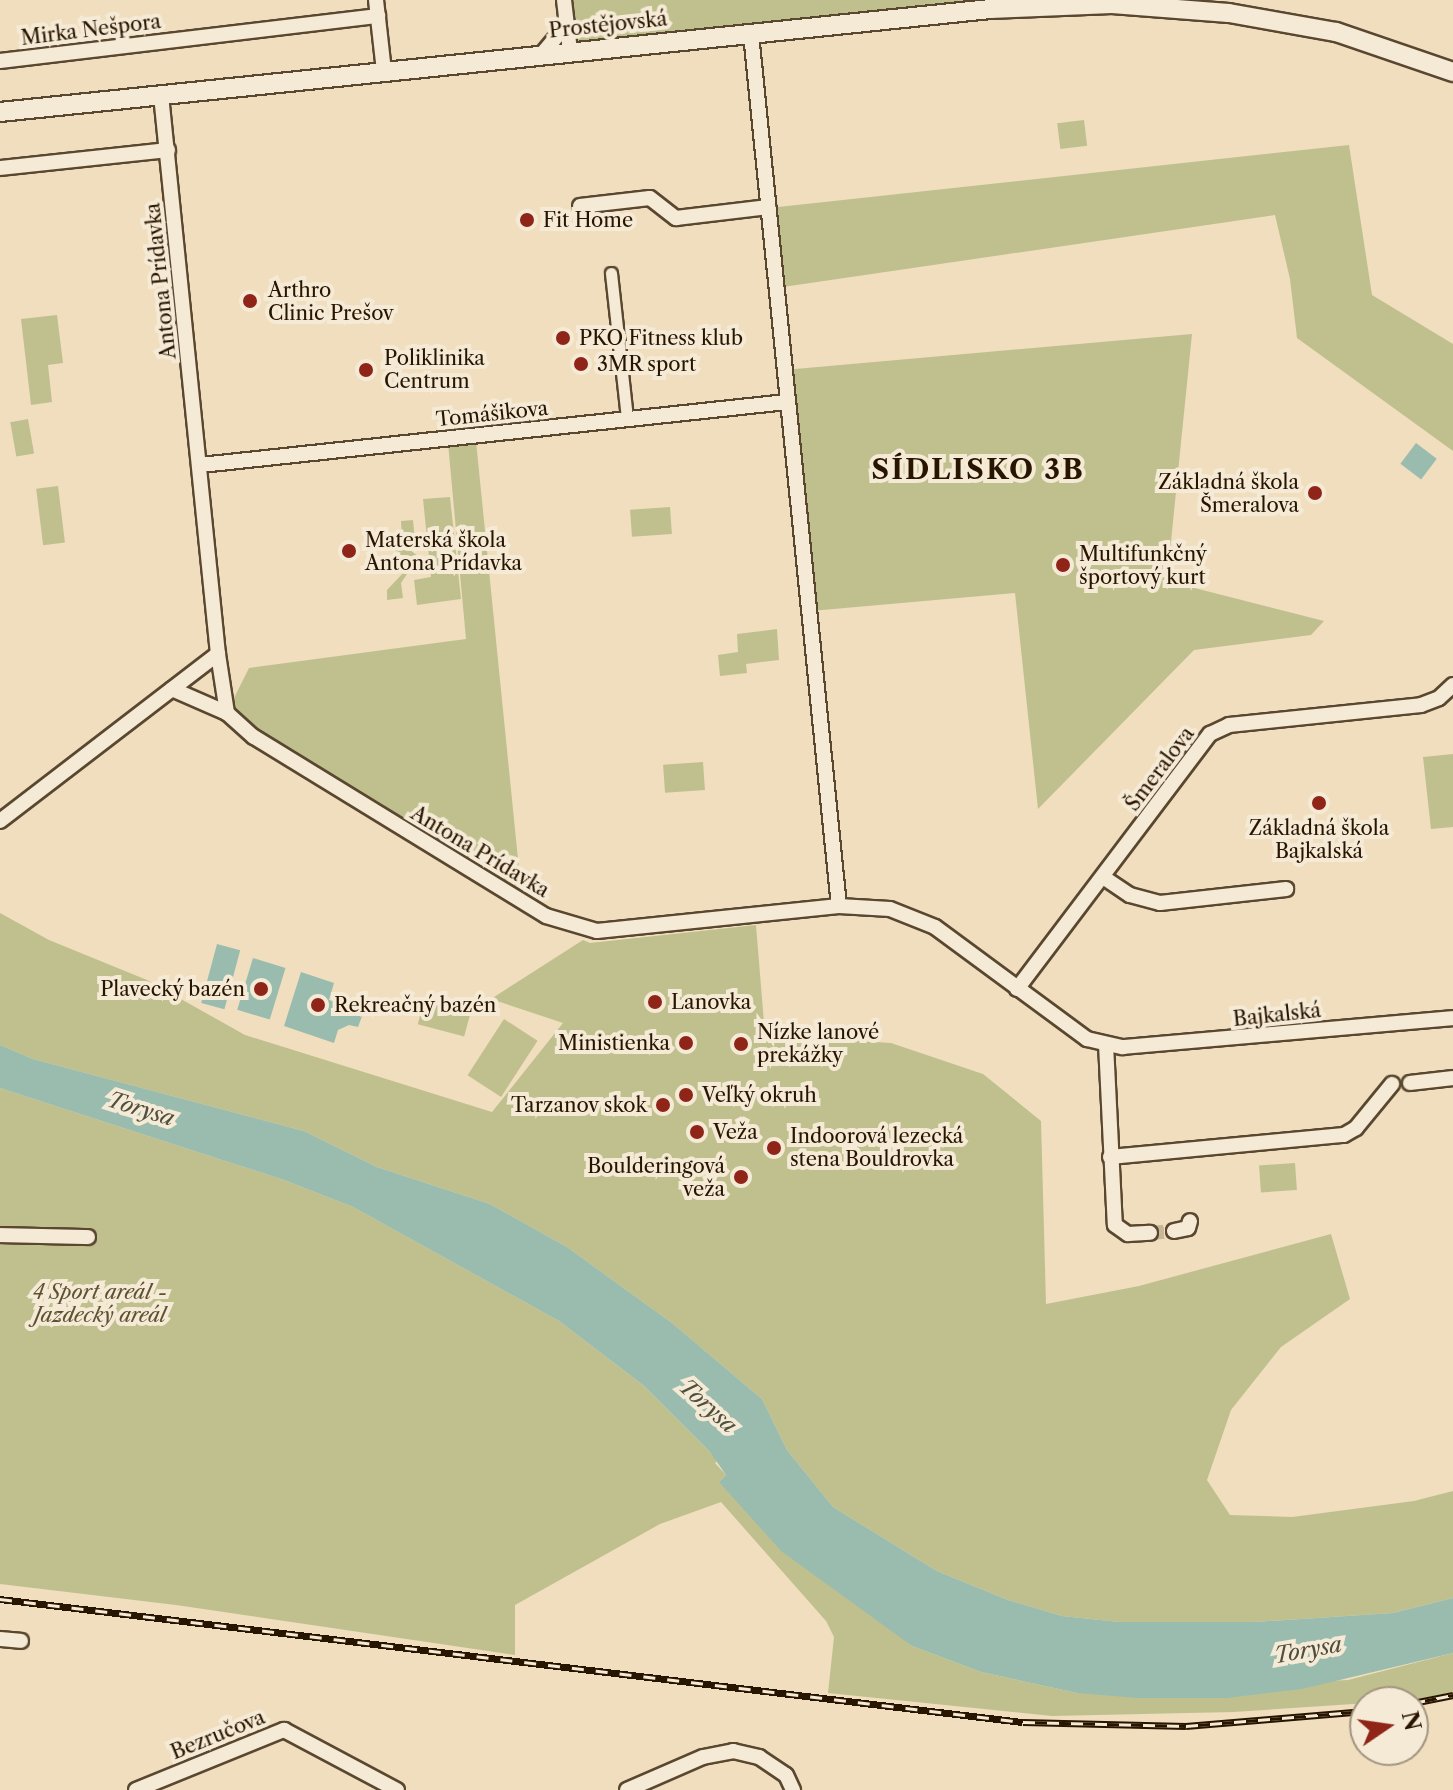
<!DOCTYPE html>
<html>
<head>
<meta charset="utf-8">
<style>
  body { margin:0 }
  #map { position:relative; width:1453px; height:1790px; overflow:hidden; background:#f0debe; font-family:"Libre Caslon Text",serif }
  div>[style] { position:absolute }
  .green>* { inset:0; background:#bfc08e; transform-origin:0 0 }
  .water>* { inset:0; background:#9abcaf; transform-origin:0 0 }
  .minor-tunnel>* { height:14px; margin-top:-7px; transform-origin:0; background:repeating-linear-gradient(90deg,#c8b698 0 14px,transparent 0 21px) }
  .roads { filter:drop-shadow(2px 0 #5a4730) drop-shadow(-2px 0 #5a4730) drop-shadow(0 2px #5a4730) drop-shadow(0 -2px #5a4730) }
  .pedestrian>* { height:11px; margin:-5.5px; padding:0 5.5px; transform-origin:5.5px; border-radius:5.5px; background:#f5ead5 }
  .minor>* { height:14px; margin:-7px; padding:0 7px; transform-origin:7px; border-radius:7px; background:#f5ead5 }
  .tertiary>* { height:18px; margin:-9px; padding:0 9px; transform-origin:9px; border-radius:9px; background:#f5ead5 }
  .rail>* { height:7px; margin-top:-3.5px; transform-origin:0; background:repeating-linear-gradient(90deg,#f5ead5 0 12px,#281500 0 24px); box-sizing:border-box; border-block:2px solid #281500 }
  .dots>* { width:22px; height:22px; translate:-50% -50%; box-sizing:border-box; border:4px solid #f5ead5; border-radius:50% }
  span { translate:-50% -50%; white-space:nowrap; text-align:center; line-height:1.15; -webkit-text-stroke:8px #f5ead5; paint-order:stroke }
  .street-label { font-size:20px; color:#281500 }
  .poi-label { font-size:20px; color:#281500 }
  .left { translate:0 -50%; text-align:left }
  .right { translate:-100% -50%; text-align:right }
  .park-label { font-size:20px; color:#5d5132; font-style:italic }
  .water-label { font-size:22px; color:#504f3d; font-style:italic }
  .district-label { font-size:28px; color:#281500; font-weight:700; letter-spacing:2px }
  .north { position:absolute; left:1349px; top:1686px; width:80px; height:80px; box-sizing:border-box; background:#f5ead5; border:2px solid #a39580; border-radius:50%; rotate:77deg; font-size:22px; font-weight:700; line-height:32px; text-align:center; color:#281500 }
  .north::after { content:''; display:block; margin:auto; width:28px; height:36px; background:#8f2418; clip-path:polygon(50% 0,100% 100%,50% 72%,0 100%) }
</style>
</head>
<body>
<div id="map">
  <div class="green">
    <div style="clip-path:polygon(566px 0,1049px 0,576px 53px)"></div>
    <div style="left:1084px;top:120px;width:26px;height:27px;rotate:83deg"></div>
    <div style="clip-path:polygon(1349px 145px,1372px 295px,1453px 344px,1453px 451px,1297px 338px,1290px 279px,1275px 215px,776px 288px,769px 208px)"></div>
    <div style="clip-path:polygon(57px 315px,63px 363px,48px 365px,52px 402px,31px 405px,21px 319px)"></div>
    <div style="clip-path:polygon(1192px 334px,1167px 581px,1324px 621px,1311px 635px,1194px 650px,1038px 809px,1015px 593px,811px 611px,784px 370px)"></div>
    <div style="left:28px;top:419px;width:35px;height:18px;rotate:80deg"></div>
    <div style="clip-path:polygon(476px 441px,523px 909px,224px 718px,249px 668px,466px 639px,448px 443px)"></div>
    <div style="left:58px;top:486px;width:57px;height:22px;rotate:83deg"></div>
    <div style="clip-path:polygon(450px 497px,461px 599px,417px 605px,414px 580px,431px 577px,423px 499px)"></div>
    <div style="left:670px;top:507px;width:27px;height:40px;rotate:86deg"></div>
    <div style="clip-path:polygon(413px 520px,415px 542px,402px 544px,418px 556px,420px 567px,411px 568px,401px 583px,403px 598px,387px 600px,387px 590px,405px 571px,394px 572px,392px 556px,401px 553px,376px 540px,383px 536px,402px 540px,401px 521px)"></div>
    <div style="clip-path:polygon(777px 629px,779px 660px,746px 664px,747px 673px,720px 676px,718px 655px,738px 652px,737px 634px)"></div>
    <div style="clip-path:polygon(1453px 754px,1453px 827px,1431px 829px,1423px 757px)"></div>
    <div style="left:703px;top:762px;width:28px;height:40px;rotate:86deg"></div>
    <div style="clip-path:polygon(0 913px,49px 940px,147px 980px,245px 1035px,492px 1112px,563px 1023px,491px 999px,583px 940px,590px 943px,756px 925px,765px 1035px,891px 1043px,983px 1074px,1041px 1121px,1046px 1304px,1139px 1286px,1331px 1234px,1350px 1299px,1281px 1347px,1231px 1410px,1207px 1480px,1230px 1515px,1292px 1517px,1414px 1501px,1453px 1491px,1453px 1598px,1393px 1613px,1253px 1622px,1120px 1622px,1062px 1616px,1008px 1600px,937px 1571px,833px 1507px,787px 1450px,762px 1399px,672px 1323px,567px 1247px,490px 1204px,377px 1167px,304px 1131px,33px 1059px,0 1045px)"></div>
    <div style="left:424px;top:1001px;width:48px;height:24px;rotate:15deg"></div>
    <div style="left:504px;top:1019px;width:40px;height:67px;rotate:33deg"></div>
    <div style="clip-path:polygon(0 1088px,284px 1180px,353px 1207px,559px 1321px,643px 1385px,718px 1460px,715px 1463px,726px 1475px,719px 1482px,912px 1646px,981px 1672px,1077px 1693px,1348px 1680px,1453px 1653px,1453px 1692px,1414px 1700px,1234px 1712px,1052px 1716px,828px 1693px,834px 1637px,826px 1621px,721px 1502px,660px 1524px,515px 1605px,515px 1655px,176px 1605px,0 1584px)"></div>
    <div style="left:1295px;top:1163px;width:27px;height:36px;rotate:86deg"></div>
  </div>
  <div class="water">
    <div style="left:1416px;top:443px;width:26px;height:26px;rotate:37deg"></div>
    <div style="left:217px;top:944px;width:24px;height:61px;rotate:15deg"></div>
    <div style="left:253px;top:958px;width:34px;height:54px;rotate:17deg"></div>
    <div style="clip-path:polygon(301px 972px,334px 983px,329px 1000px,364px 1011px,358px 1027px,349px 1025px,338px 1030px,334px 1043px,284px 1026px)"></div>
    <div style="clip-path:polygon(0 1045px,33px 1059px,304px 1131px,377px 1167px,490px 1204px,567px 1247px,672px 1323px,762px 1399px,787px 1450px,833px 1507px,937px 1571px,1008px 1600px,1062px 1616px,1120px 1622px,1253px 1622px,1393px 1613px,1453px 1598px,1453px 1653px,1302px 1689px,1227px 1698px,1137px 1698px,1077px 1693px,981px 1672px,912px 1646px,781px 1551px,719px 1482px,726px 1475px,710px 1452px,643px 1385px,559px 1321px,353px 1207px,284px 1180px,0 1088px)"></div>
  </div>
  <div class="minor-tunnel">
    <div style="left:1150px;top:1233px;width:24px;rotate:-5deg"></div>
  </div>
  <div class="roads">
    <div class="pedestrian">
      <div style="left:611px;top:273px;width:147px;rotate:83.7deg"></div>
    </div>
    <div class="minor">
      <div style="left:376px;top:0;width:71px;rotate:83.6deg"></div>
      <div style="left:564px;top:0;width:51px;rotate:83.3deg"></div>
      <div style="left:751px;top:34px;width:876px;rotate:84.24deg"></div>
      <div style="left:542px;top:54px;width:39px;rotate:-50deg"></div>
      <div style="left:0;top:61px;width:381px;rotate:-6.8deg"></div>
      <div style="left:161px;top:95px;width:562px;rotate:84.18deg"></div>
      <div style="left:218px;top:654px;width:60px;rotate:81.3deg"></div>
      <div style="left:227px;top:713px;width:36px;rotate:42deg"></div>
      <div style="left:254px;top:737px;width:342px;rotate:31.5deg"></div>
      <div style="left:546px;top:916px;width:53px;rotate:16.4deg"></div>
      <div style="left:597px;top:931px;width:243px;rotate:-5.9deg"></div>
      <div style="left:839px;top:906px;width:51px;rotate:3.4deg"></div>
      <div style="left:890px;top:909px;width:48px;rotate:21.8deg"></div>
      <div style="left:935px;top:927px;width:189px;rotate:36.4deg"></div>
      <div style="left:1087px;top:1039px;width:37px;rotate:13deg"></div>
      <div style="left:1123px;top:1047px;width:331px;rotate:-5deg"></div>
      <div style="left:0;top:168px;width:169px;rotate:-6.1deg"></div>
      <div style="left:580px;top:206px;width:70px;rotate:-6.5deg"></div>
      <div style="left:650px;top:198px;width:33px;rotate:38deg"></div>
      <div style="left:676px;top:218px;width:93px;rotate:-6.8deg"></div>
      <div style="left:201px;top:465px;width:589px;rotate:-6.14deg"></div>
      <div style="left:172px;top:689px;width:60px;rotate:23.6deg"></div>
      <div style="left:0;top:821px;width:275px;rotate:-37.5deg"></div>
      <div style="left:1103px;top:877px;width:32px;rotate:34deg"></div>
      <div style="left:1130px;top:895px;width:31px;rotate:15deg"></div>
      <div style="left:1160px;top:903px;width:127px;rotate:-6.3deg"></div>
      <div style="left:1017px;top:989px;width:320px;rotate:-52.9deg"></div>
      <div style="left:1210px;top:734px;width:21px;rotate:-25deg"></div>
      <div style="left:1229px;top:725px;width:193px;rotate:-5.9deg"></div>
      <div style="left:1421px;top:705px;width:19px;rotate:-21deg"></div>
      <div style="left:1439px;top:698px;width:19px;rotate:-43deg"></div>
      <div style="left:1106px;top:1044px;width:181px;rotate:87.2deg"></div>
      <div style="left:1115px;top:1225px;width:16px;rotate:35deg"></div>
      <div style="left:1128px;top:1234px;width:22px;rotate:-3deg"></div>
      <div style="left:1410px;top:1083px;width:43px;rotate:-6.6deg"></div>
      <div style="left:1110px;top:1157px;width:235px;rotate:-5.4deg"></div>
      <div style="left:1344px;top:1135px;width:14px;rotate:-30deg"></div>
      <div style="left:1356px;top:1128px;width:57px;rotate:-50.7deg"></div>
      <div style="left:1174px;top:1231px;width:14px;rotate:-12deg"></div>
      <div style="left:1188px;top:1228px;width:7px;rotate:-74deg"></div>
      <div style="left:0;top:1235px;width:88px;rotate:1.3deg"></div>
      <div style="left:0;top:1639px;width:21px;rotate:5deg"></div>
      <div style="left:136px;top:1790px;width:160px;rotate:-22.1deg"></div>
      <div style="left:284px;top:1730px;width:128px;rotate:28deg"></div>
      <div style="left:627px;top:1790px;width:83px;rotate:-23.5deg"></div>
      <div style="left:703px;top:1757px;width:31px;rotate:-11deg"></div>
      <div style="left:733px;top:1751px;width:27px;rotate:13deg"></div>
      <div style="left:759px;top:1757px;width:32px;rotate:34deg"></div>
      <div style="left:786px;top:1775px;width:17px;rotate:65deg"></div>
    </div>
    <div class="tertiary">
      <div style="left:0;top:112px;width:995px;rotate:-5.94deg"></div>
      <div style="left:990px;top:9px;width:122px;rotate:-2.3deg"></div>
      <div style="left:1112px;top:4px;width:117px;rotate:4.4deg"></div>
      <div style="left:1229px;top:13px;width:109px;rotate:10.1deg"></div>
      <div style="left:1336px;top:32px;width:124px;rotate:18.9deg"></div>
    </div>
  </div>
  <div class="rail">
    <div style="left:0;top:1599px;width:1030px;rotate:6.86deg"></div>
    <div style="left:1023px;top:1722px;width:163px;rotate:1.4deg"></div>
    <div style="left:1186px;top:1726px;width:180px;rotate:-4.8deg"></div>
    <div style="left:1413px;top:1703px;width:41px;rotate:-11.3deg"></div>
  </div>
  <div class="dots">
    <div style="left:527px;top:220px;background:#8f2418"></div>
    <div style="left:250px;top:301px;background:#8f2418"></div>
    <div style="left:563px;top:338px;background:#8f2418"></div>
    <div style="left:581px;top:364px;background:#8f2418"></div>
    <div style="left:366px;top:370px;background:#8f2418"></div>
    <div style="left:1315px;top:493px;background:#8f2418"></div>
    <div style="left:349px;top:551px;background:#8f2418"></div>
    <div style="left:1063px;top:565px;background:#8f2418"></div>
    <div style="left:1319px;top:803px;background:#8f2418"></div>
    <div style="left:261px;top:989px;background:#8f2418"></div>
    <div style="left:655px;top:1002px;background:#8f2418"></div>
    <div style="left:318px;top:1005px;background:#8f2418"></div>
    <div style="left:686px;top:1043px;background:#8f2418"></div>
    <div style="left:741px;top:1044px;background:#8f2418"></div>
    <div style="left:686px;top:1095px;background:#8f2418"></div>
    <div style="left:663px;top:1105px;background:#8f2418"></div>
    <div style="left:697px;top:1132px;background:#8f2418"></div>
    <div style="left:774px;top:1148px;background:#8f2418"></div>
    <div style="left:741px;top:1177px;background:#8f2418"></div>
  </div>
  <div class="street-label">
    <span style="left:608px;top:25px;rotate:-6deg">Prostějovská</span>
    <span style="left:91px;top:30px;rotate:-7deg">Mirka Nešpora</span>
    <span style="left:161px;top:281px;rotate:-96deg">Antona Prídavka</span>
    <span style="left:492px;top:414px;rotate:-6deg">Tomášikova</span>
    <span style="left:1160px;top:769px;rotate:-53deg">Šmeralova</span>
    <span style="left:480px;top:852px;rotate:31deg">Antona Prídavka</span>
    <span style="left:1277px;top:1015px;rotate:-6deg">Bajkalská</span>
    <span style="left:218px;top:1735px;rotate:-22deg">Bezručova</span>
  </div>
  <div class="poi-label">
    <span class="left" style="left:543px;top:220px">Fit Home</span>
    <span class="left" style="left:268px;top:302px">Arthro<br>Clinic Prešov</span>
    <span class="left" style="left:579px;top:338px">PKO Fitness klub</span>
    <span class="left" style="left:384px;top:370px">Poliklinika<br>Centrum</span>
    <span class="left" style="left:597px;top:364px">3MR sport</span>
    <span class="right" style="left:1299px;top:494px">Základná škola<br>Šmeralova</span>
    <span class="left" style="left:365px;top:552px">Materská škola<br>Antona Prídavka</span>
    <span class="left" style="left:1079px;top:566px">Multifunkčný<br>športový kurt</span>
    <span style="left:1319px;top:840px">Základná škola<br>Bajkalská</span>
    <span class="right" style="left:245px;top:989px">Plavecký bazén</span>
    <span class="left" style="left:671px;top:1002px">Lanovka</span>
    <span class="left" style="left:334px;top:1005px">Rekreačný bazén</span>
    <span class="left" style="left:757px;top:1044px">Nízke lanové<br>prekážky</span>
    <span class="right" style="left:670px;top:1043px">Ministienka</span>
    <span class="left" style="left:702px;top:1095px">Veľký okruh</span>
    <span class="right" style="left:647px;top:1105px">Tarzanov skok</span>
    <span class="left" style="left:713px;top:1132px">Veža</span>
    <span class="left" style="left:790px;top:1148px">Indoorová lezecká<br>stena Bouldrovka</span>
    <span class="right" style="left:725px;top:1178px">Boulderingová<br>veža</span>
  </div>
  <div class="park-label">
    <span style="left:100px;top:1304px">4 Sport areál -<br>Jazdecký areál</span>
  </div>
  <div class="water-label">
    <span style="left:141px;top:1109px;rotate:17deg">Torysa</span>
    <span style="left:708px;top:1406px;rotate:42deg">Torysa</span>
    <span style="left:1308px;top:1650px;rotate:-10deg">Torysa</span>
  </div>
  <div class="district-label">
    <span style="left:978px;top:469px">SÍDLISKO 3B</span>
  </div>
  <div class="north">N</div>
</div>
</body>
</html>
